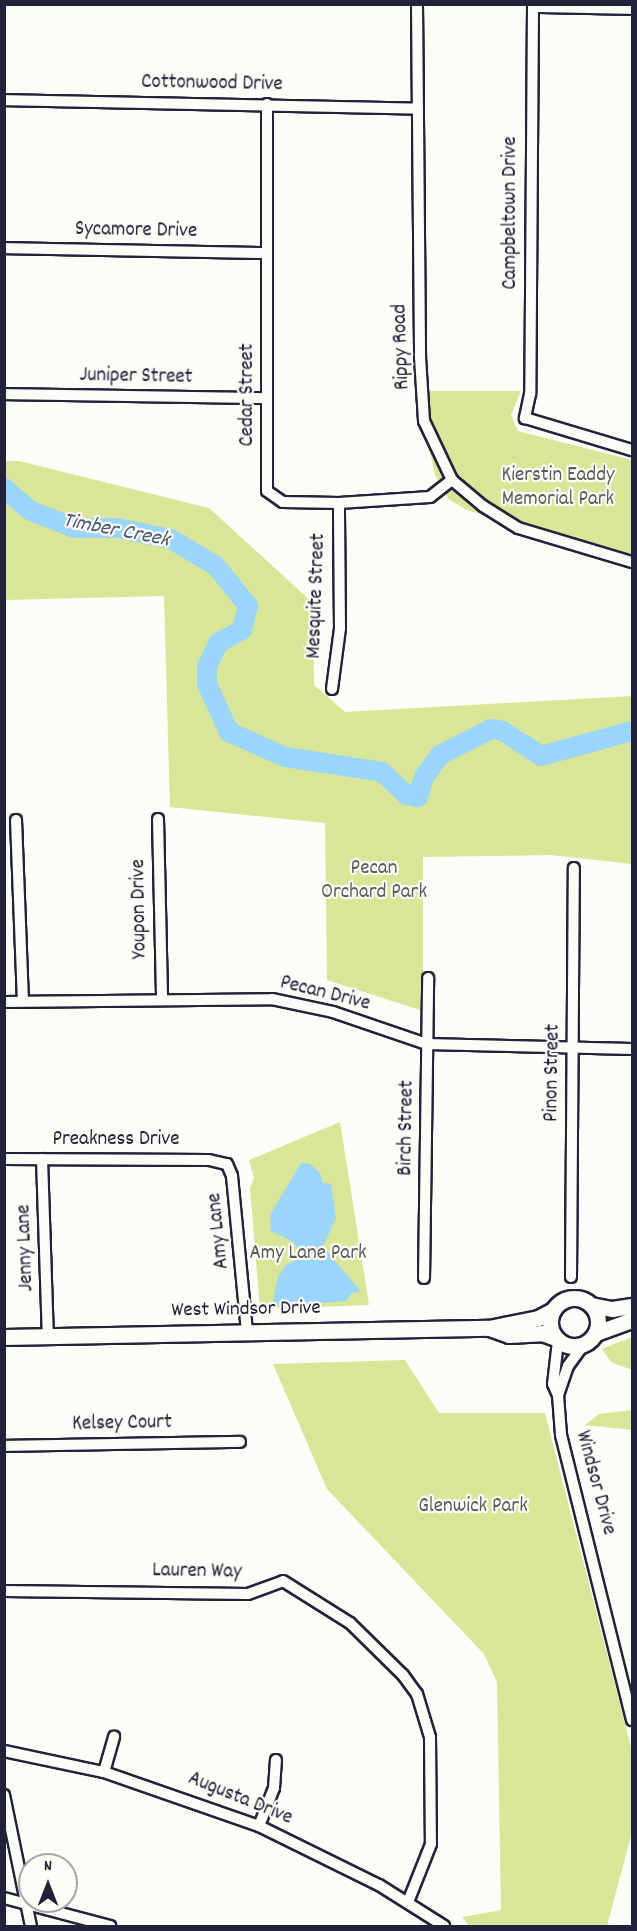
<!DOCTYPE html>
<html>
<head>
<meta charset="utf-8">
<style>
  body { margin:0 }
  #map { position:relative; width:637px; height:1931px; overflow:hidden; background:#fdfcf7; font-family:Dekko,sans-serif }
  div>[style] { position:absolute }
  .green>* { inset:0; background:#d9e597 }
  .water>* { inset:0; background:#9ad6fb }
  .river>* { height:20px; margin:-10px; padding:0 10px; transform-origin:10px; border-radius:10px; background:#9ad6fb }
  .roads { filter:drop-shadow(2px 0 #22223b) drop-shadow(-2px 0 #22223b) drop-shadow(0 2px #22223b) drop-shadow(0 -2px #22223b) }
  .street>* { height:10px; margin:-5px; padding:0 5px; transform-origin:5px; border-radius:5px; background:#fdfcf7 }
  .secondary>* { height:15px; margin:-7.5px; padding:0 7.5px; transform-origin:7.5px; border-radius:7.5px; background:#fdfcf7 }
  .secondary>.ring { margin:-7.5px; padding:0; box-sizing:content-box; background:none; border:15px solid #fdfcf7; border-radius:50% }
  span { translate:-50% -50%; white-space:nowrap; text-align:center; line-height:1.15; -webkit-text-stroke:4.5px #fdfcf7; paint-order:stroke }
  .street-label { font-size:21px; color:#22223b }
  .park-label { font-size:21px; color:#595c57 }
  .water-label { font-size:22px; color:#465875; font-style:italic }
  .frame { position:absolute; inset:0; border:6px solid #22223b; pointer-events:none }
  .north { position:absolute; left:18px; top:1853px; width:60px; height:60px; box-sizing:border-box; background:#fdfcf7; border:2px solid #a5a5ac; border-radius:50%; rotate:0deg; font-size:16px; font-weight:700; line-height:24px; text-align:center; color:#22223b }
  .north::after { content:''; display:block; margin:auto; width:21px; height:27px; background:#22223b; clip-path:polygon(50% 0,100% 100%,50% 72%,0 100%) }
</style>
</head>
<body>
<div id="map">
  <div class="green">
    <div style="clip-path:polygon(430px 391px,521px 391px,511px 415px,518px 431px,632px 460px,632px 557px,551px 536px,467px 510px,448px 499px,435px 475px,430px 452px)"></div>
    <div style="clip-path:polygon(4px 461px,19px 461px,209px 508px,313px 603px,314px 685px,345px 712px,632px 696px,632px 864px,551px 855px,423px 857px,423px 1011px,327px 980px,325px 823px,170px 807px,164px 596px,5px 600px)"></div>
    <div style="clip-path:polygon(340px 1122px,369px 1305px,260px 1309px,250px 1188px,254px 1178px,249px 1160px)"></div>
    <div style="clip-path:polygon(632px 1337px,632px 1370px,611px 1362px,602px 1349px)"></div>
    <div style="clip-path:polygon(405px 1360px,439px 1413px,545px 1413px,632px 1751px,632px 1832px,607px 1926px,469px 1926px,462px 1917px,501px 1910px,497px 1682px,484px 1654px,327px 1489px,273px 1364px)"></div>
    <div style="clip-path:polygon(632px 1410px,632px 1430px,585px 1425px,599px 1414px)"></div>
  </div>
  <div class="water">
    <div style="clip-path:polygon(301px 1163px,309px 1163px,320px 1173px,323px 1183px,331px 1184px,336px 1218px,323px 1246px,361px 1292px,352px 1293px,346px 1301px,272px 1307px,278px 1277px,286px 1265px,295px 1261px,299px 1251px,293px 1242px,271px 1231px,270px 1215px)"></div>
  </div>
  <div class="river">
    <div style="left:4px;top:488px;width:33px;rotate:41deg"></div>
    <div style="left:29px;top:510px;width:48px;rotate:21.8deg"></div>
    <div style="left:74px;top:528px;width:43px"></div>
    <div style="left:117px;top:528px;width:55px;rotate:11.5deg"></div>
    <div style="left:171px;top:539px;width:52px;rotate:31deg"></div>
    <div style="left:216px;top:566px;width:51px;rotate:51.3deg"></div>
    <div style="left:248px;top:606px;width:25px;rotate:104deg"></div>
    <div style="left:242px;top:630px;width:26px;rotate:152deg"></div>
    <div style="left:219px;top:642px;width:28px;rotate:116deg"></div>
    <div style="left:207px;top:667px;width:17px;rotate:90deg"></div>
    <div style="left:207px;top:684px;width:53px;rotate:65.4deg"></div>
    <div style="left:229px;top:732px;width:61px;rotate:24.1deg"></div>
    <div style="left:285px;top:757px;width:98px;rotate:8.8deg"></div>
    <div style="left:382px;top:772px;width:34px;rotate:43deg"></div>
    <div style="left:407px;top:795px;width:11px;rotate:10deg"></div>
    <div style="left:418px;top:797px;width:21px;rotate:-73deg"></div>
    <div style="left:424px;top:777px;width:27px;rotate:-54deg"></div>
    <div style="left:440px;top:755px;width:57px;rotate:-27deg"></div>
    <div style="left:491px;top:729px;width:12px;rotate:9deg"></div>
    <div style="left:503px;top:731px;width:45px;rotate:33.3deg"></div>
    <div style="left:541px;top:756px;width:94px;rotate:-15.4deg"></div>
  </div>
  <div class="roads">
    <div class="street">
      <div style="left:417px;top:4px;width:353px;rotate:89.5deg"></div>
      <div style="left:420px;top:357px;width:64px;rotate:86.4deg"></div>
      <div style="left:424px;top:421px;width:65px;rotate:64.6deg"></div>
      <div style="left:452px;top:480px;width:40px;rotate:40deg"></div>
      <div style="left:483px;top:506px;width:41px;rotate:32.2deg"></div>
      <div style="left:518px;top:528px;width:119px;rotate:16.6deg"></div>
      <div style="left:632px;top:9px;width:99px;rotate:-178.8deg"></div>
      <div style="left:533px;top:7px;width:387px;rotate:90.4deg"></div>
      <div style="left:530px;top:394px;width:25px;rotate:102deg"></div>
      <div style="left:525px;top:418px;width:112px;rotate:16.7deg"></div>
      <div style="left:4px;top:100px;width:414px;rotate:1.2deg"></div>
      <div style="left:267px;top:104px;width:387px;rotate:90deg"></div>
      <div style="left:267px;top:491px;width:19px;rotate:35deg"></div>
      <div style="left:283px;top:502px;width:56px;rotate:1deg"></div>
      <div style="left:339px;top:503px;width:91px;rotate:-3.8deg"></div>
      <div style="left:430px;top:497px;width:28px;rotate:-38deg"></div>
      <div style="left:4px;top:248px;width:263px;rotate:1.1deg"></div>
      <div style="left:4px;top:394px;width:263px;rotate:0.9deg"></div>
      <div style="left:332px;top:689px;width:62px;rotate:-82.5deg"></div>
      <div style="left:340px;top:628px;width:125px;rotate:-90.5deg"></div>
      <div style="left:158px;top:819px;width:178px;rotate:88.7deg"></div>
      <div style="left:16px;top:820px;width:180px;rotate:87.8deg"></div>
      <div style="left:4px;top:1002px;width:268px;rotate:-0.6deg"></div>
      <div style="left:272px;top:999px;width:62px;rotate:12deg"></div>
      <div style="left:333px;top:1012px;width:99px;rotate:18.8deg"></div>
      <div style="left:427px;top:1044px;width:205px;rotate:1.4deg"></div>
      <div style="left:4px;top:1159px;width:205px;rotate:0.3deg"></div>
      <div style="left:209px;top:1160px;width:18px;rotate:13deg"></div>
      <div style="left:227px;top:1164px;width:13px;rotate:67deg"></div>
      <div style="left:232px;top:1176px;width:156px;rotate:84.5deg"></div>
      <div style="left:42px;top:1159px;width:177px;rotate:88.1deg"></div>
      <div style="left:571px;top:1277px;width:409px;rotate:-89.6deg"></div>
      <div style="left:424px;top:1278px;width:300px;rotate:-89.2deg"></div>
      <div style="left:558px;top:1341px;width:43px;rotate:96.6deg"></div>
      <div style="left:553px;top:1384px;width:12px;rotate:66deg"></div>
      <div style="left:558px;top:1395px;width:31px;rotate:-71deg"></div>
      <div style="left:568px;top:1366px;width:26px;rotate:-54deg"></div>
      <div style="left:558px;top:1395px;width:40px;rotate:85.7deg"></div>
      <div style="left:561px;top:1435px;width:294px;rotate:76deg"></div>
      <div style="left:4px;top:1446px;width:236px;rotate:-1deg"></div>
      <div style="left:4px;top:1591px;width:244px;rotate:0.7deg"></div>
      <div style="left:248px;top:1594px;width:37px;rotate:-20deg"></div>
      <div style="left:283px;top:1581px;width:79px;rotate:32.1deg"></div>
      <div style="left:350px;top:1623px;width:74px;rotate:44.5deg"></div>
      <div style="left:403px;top:1675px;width:24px;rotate:54deg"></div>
      <div style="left:417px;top:1694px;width:45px;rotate:73.2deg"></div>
      <div style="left:430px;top:1737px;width:107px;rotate:89.5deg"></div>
      <div style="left:431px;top:1844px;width:62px;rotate:111.6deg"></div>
      <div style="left:4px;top:1751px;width:102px;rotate:11.9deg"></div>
      <div style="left:104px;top:1772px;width:164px;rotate:19.2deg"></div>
      <div style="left:259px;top:1826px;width:134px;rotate:26.2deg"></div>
      <div style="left:379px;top:1885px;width:77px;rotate:32.2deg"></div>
      <div style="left:104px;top:1772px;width:37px;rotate:-74deg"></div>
      <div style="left:4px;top:1795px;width:134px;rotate:78.4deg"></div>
      <div style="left:259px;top:1826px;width:41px;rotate:-68.5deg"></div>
      <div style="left:274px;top:1788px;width:28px;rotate:-86deg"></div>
      <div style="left:4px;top:1898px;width:110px;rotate:14.8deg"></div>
    </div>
    <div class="secondary">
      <div class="ring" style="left:550px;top:1298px;width:33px;height:33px"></div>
      <div style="left:591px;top:1305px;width:21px;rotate:11deg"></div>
      <div style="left:612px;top:1309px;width:20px;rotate:-9deg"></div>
      <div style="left:489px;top:1328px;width:21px;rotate:19deg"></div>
      <div style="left:509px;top:1335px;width:33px;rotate:-3deg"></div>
      <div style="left:542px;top:1333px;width:15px;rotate:20deg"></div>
      <div style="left:596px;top:1333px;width:38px;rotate:-20deg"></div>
      <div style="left:4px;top:1337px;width:485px;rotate:-1.1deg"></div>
      <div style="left:489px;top:1328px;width:50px;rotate:-11.5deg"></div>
      <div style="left:538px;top:1318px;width:17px;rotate:-28deg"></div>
    </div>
  </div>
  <div class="street-label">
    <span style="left:212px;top:84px;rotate:1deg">Cottonwood Drive</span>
    <span style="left:511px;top:213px;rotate:-90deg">Campbeltown Drive</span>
    <span style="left:136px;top:231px;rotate:1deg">Sycamore Drive</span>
    <span style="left:402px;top:347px;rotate:-92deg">Rippy Road</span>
    <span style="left:136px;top:377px;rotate:1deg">Juniper Street</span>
    <span style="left:248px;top:395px;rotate:-90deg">Cedar Street</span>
    <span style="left:317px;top:596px;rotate:-88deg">Mesquite Street</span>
    <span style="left:140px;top:909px;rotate:-91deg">Youpon Drive</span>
    <span style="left:325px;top:994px;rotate:14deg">Pecan Drive</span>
    <span style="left:553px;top:1073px;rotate:-89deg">Pinon Street</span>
    <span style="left:407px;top:1128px;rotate:-89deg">Birch Street</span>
    <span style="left:116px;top:1140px">Preakness Drive</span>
    <span style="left:219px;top:1231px;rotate:-96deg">Amy Lane</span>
    <span style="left:26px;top:1248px;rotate:-92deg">Jenny Lane</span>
    <span style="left:246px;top:1310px;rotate:-1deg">West Windsor Drive</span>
    <span style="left:122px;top:1424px;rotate:-1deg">Kelsey Court</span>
    <span style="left:595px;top:1483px;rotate:75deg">Windsor Drive</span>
    <span style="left:197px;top:1572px;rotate:1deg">Lauren Way</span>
    <span style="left:240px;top:1799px;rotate:22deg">Augusta Drive</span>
  </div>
  <div class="park-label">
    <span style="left:558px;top:488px">Kierstin Eaddy<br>Memorial Park</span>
    <span style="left:374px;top:881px">Pecan<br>Orchard Park</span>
    <span style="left:308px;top:1254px">Amy Lane Park</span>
    <span style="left:473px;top:1507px">Glenwick Park</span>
  </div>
  <div class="water-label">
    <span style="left:116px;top:531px;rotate:11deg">Timber Creek</span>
  </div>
  <div class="frame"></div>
  <div class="north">N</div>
</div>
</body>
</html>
